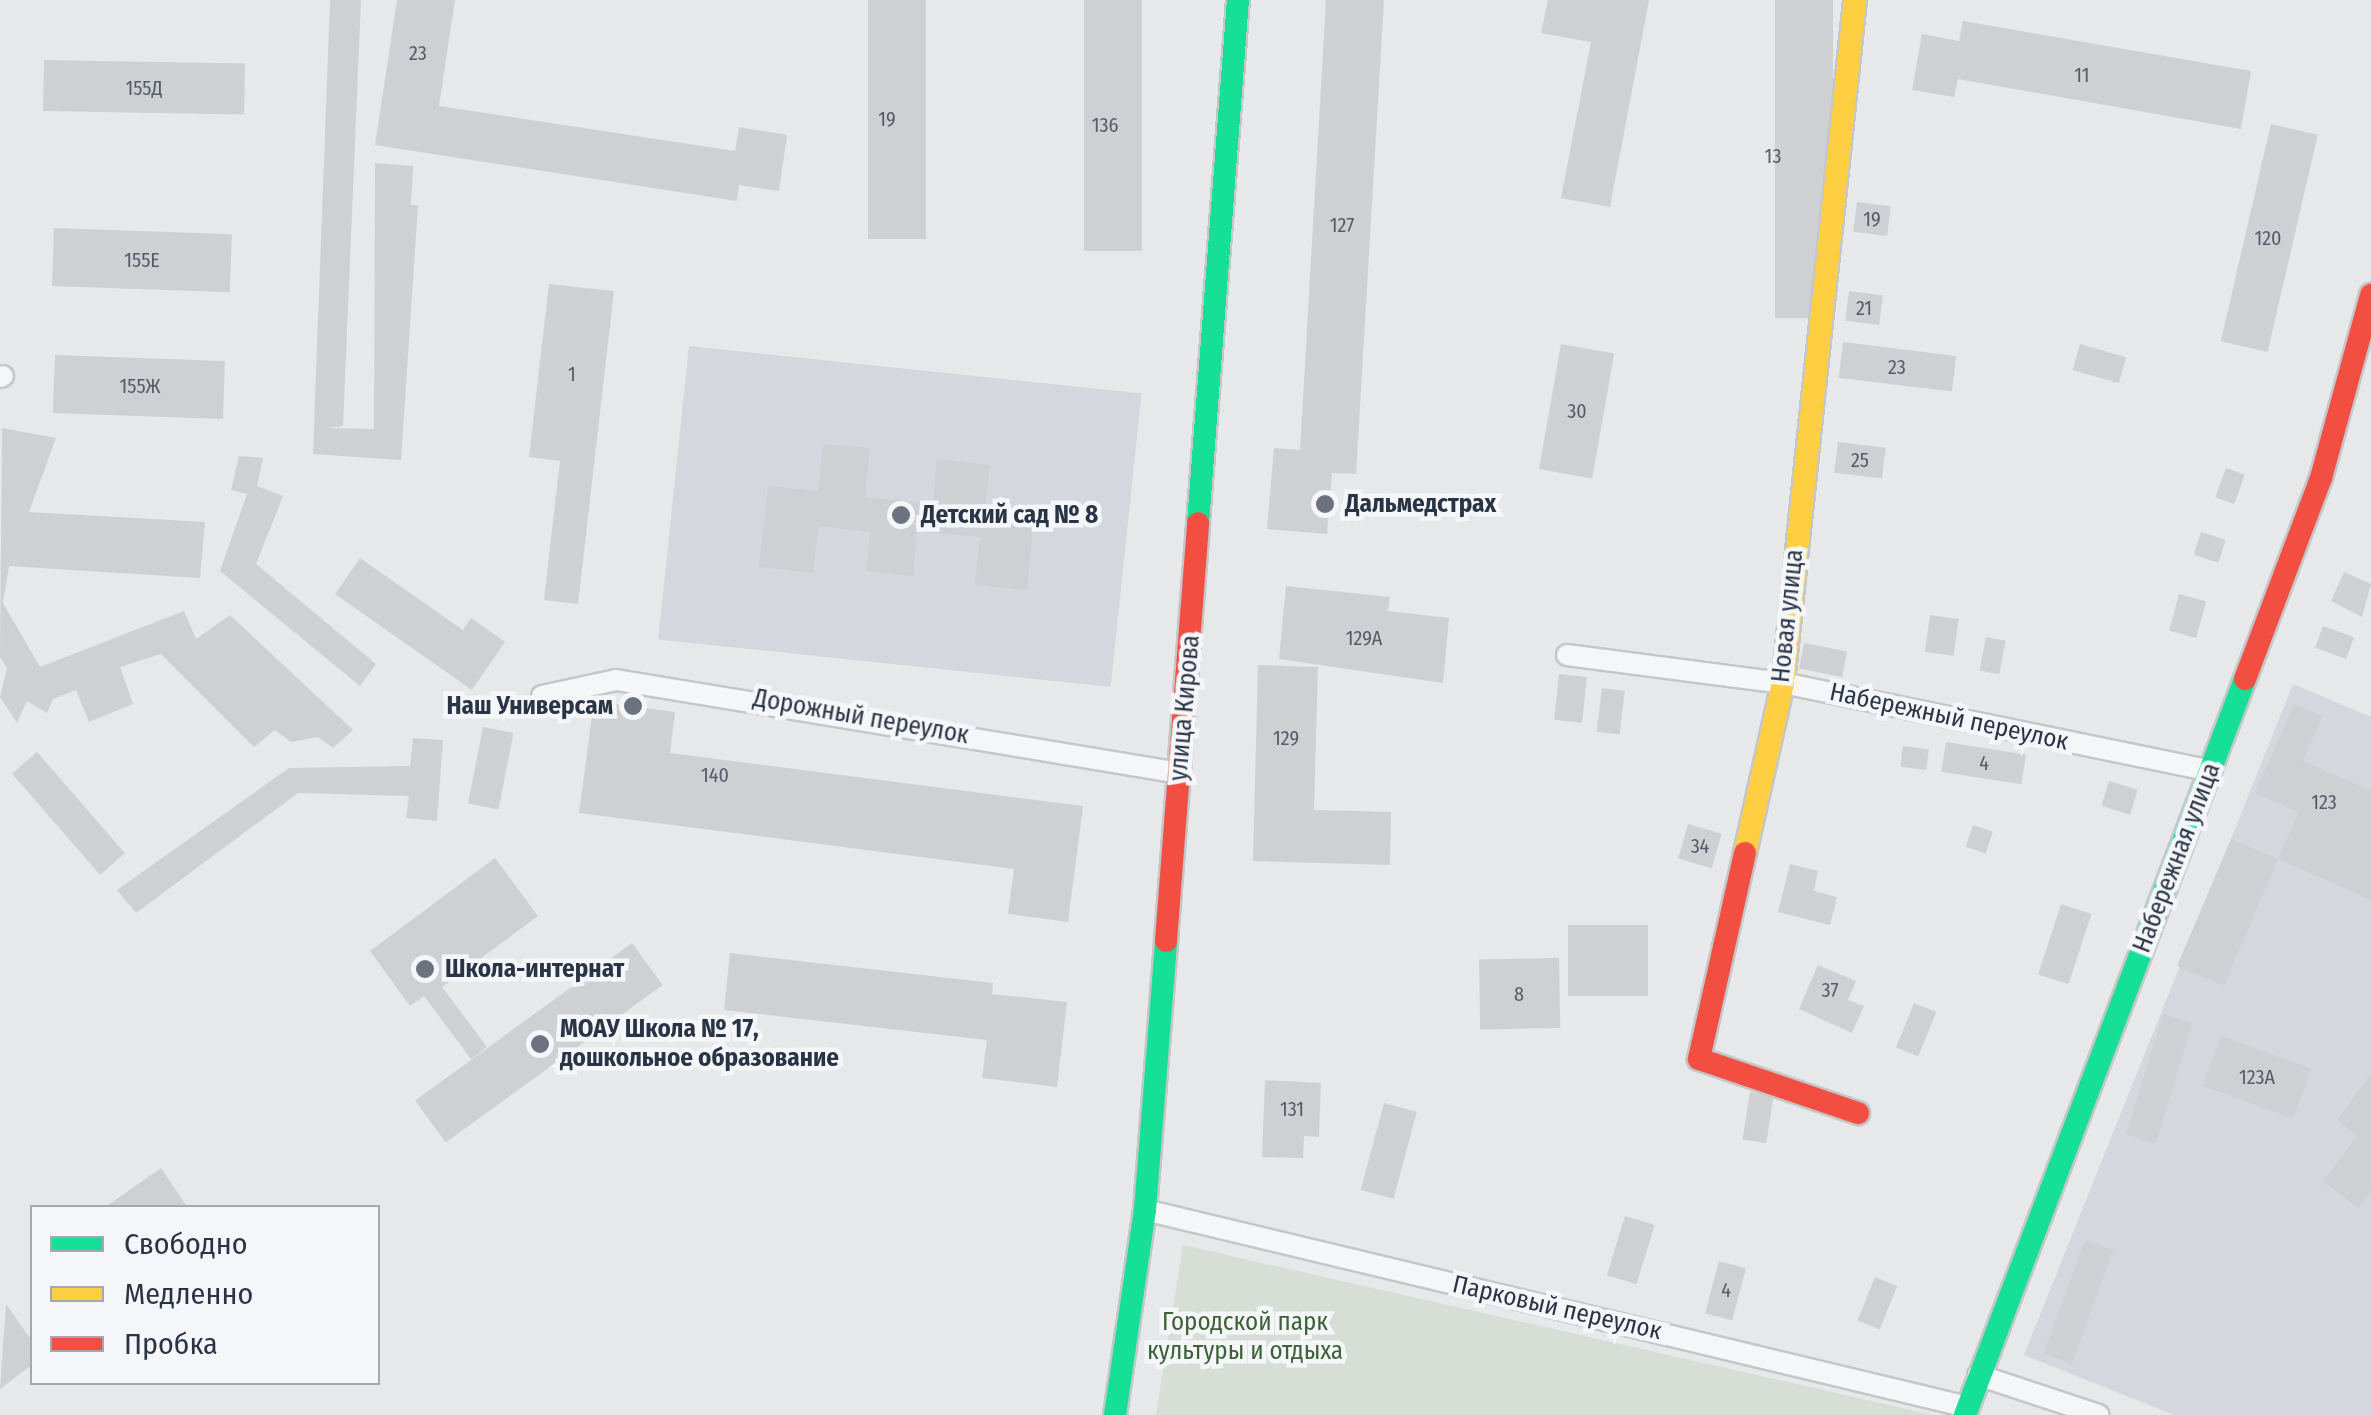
<!DOCTYPE html>
<html>
<head>
<meta charset="utf-8">
<style>
  body { margin:0 }
  #map { position:relative; width:2371px; height:1415px; overflow:hidden; background:#e6e8ea; font-family:"Fira Sans Condensed",sans-serif }
  div>[style] { position:absolute }
  .built>* { inset:0; background:#d4d7dd; transform-origin:0 0 }
  .green>* { inset:0; background:#d6ded6 }
  .building>* { inset:0; background:#ced0d3; transform-origin:0 0 }
  .roads { filter:drop-shadow(2px 0 #c4c6c8) drop-shadow(-2px 0 #c4c6c8) drop-shadow(0 2px #c4c6c8) drop-shadow(0 -2px #c4c6c8) }
  .street>* { height:20px; margin:-10px; padding:0 10px; transform-origin:10px; border-radius:10px; background:#f5f6f7 }
  .fast>* { height:22px; margin:-11px; padding:0 11px; transform-origin:11px; border-radius:11px; background:#16e098 }
  .slow>* { height:22px; margin:-11px; padding:0 11px; transform-origin:11px; border-radius:11px; background:#ffcf43 }
  .jam>* { height:22px; margin:-11px; padding:0 11px; transform-origin:11px; border-radius:11px; background:#f24e42 }
  .dots>* { width:28px; height:28px; translate:-50% -50%; box-sizing:border-box; border:5px solid #f4f6f9; border-radius:50% }
  span { translate:-50% -50%; white-space:nowrap; text-align:center; line-height:1.15; -webkit-text-stroke:9px #f4f6f9; paint-order:stroke }
  .number-label { font-size:20px; color:#545c69 }
  .number-label span { -webkit-text-stroke-width:0 }
  .poi-label { font-size:25px; color:#2b3445; font-weight:700 }
  .left { translate:0 -50%; text-align:left }
  .right { translate:-100% -50%; text-align:right }
  .street-label { font-size:25px; color:#2b3445 }
  .park-label { font-size:25px; color:#3f6138 }
  .legend { position:absolute; left:30px; top:1205px; width:350px; height:180px; box-sizing:border-box; background:#f4f6f9; border:2px solid #a4a8b1; margin:0; padding:12px 18px; list-style:none; font-size:30px; color:#2b3445 }
  .legend li { display:flex; align-items:center; gap:20px; height:50px }
  .legend b { width:50px; border:2px solid #a4a8b1 }
</style>
</head>
<body>
<div id="map">
  <div class="built">
    <div style="left:689px;top:346px;width:455px;height:295px;rotate:6deg"></div>
    <div style="clip-path:polygon(2293px 684px,2371px 717px,2371px 1415px,2174px 1415px,2024px 1355px)"></div>
  </div>
  <div class="green">
    <div style="clip-path:polygon(1183px 1245px,1933px 1415px,1156px 1415px)"></div>
  </div>
  <div class="building">
    <div style="clip-path:polygon(330px 0,361px 0,343px 426px,326px 428px,374px 429px,375px 163px,413px 166px,411px 205px,418px 205px,401px 460px,313px 454px)"></div>
    <div style="clip-path:polygon(397px 0,455px 0,439px 106px,735px 151px,739px 127px,787px 135px,779px 191px,739px 185px,737px 201px,375px 145px)"></div>
    <div style="left:868px;top:0;width:58px;height:239px"></div>
    <div style="left:1084px;top:0;width:58px;height:251px"></div>
    <div style="clip-path:polygon(1326px 0,1384px 0,1356px 474px,1332px 473px,1327px 534px,1267px 529px,1274px 448px,1300px 450px)"></div>
    <div style="clip-path:polygon(1548px 0,1649px 0,1610px 207px,1561px 198px,1591px 42px,1541px 33px)"></div>
    <div style="left:1775px;top:0;width:58px;height:318px"></div>
    <div style="clip-path:polygon(1963px 21px,2251px 71px,2241px 129px,1958px 79px,1954px 97px,1912px 90px,1922px 34px,1959px 41px)"></div>
    <div style="left:44px;top:60px;width:201px;height:51px;rotate:1deg"></div>
    <div style="left:2271px;top:124px;width:48px;height:223px;rotate:13deg"></div>
    <div style="left:1857px;top:202px;width:34px;height:30px;rotate:7deg"></div>
    <div style="left:54px;top:228px;width:178px;height:58px;rotate:2deg"></div>
    <div style="clip-path:polygon(549px 284px,614px 291px,578px 604px,544px 600px,560px 461px,529px 457px)"></div>
    <div style="left:1849px;top:291px;width:34px;height:30px;rotate:7deg"></div>
    <div style="left:1843px;top:342px;width:114px;height:36px;rotate:7deg"></div>
    <div style="left:1561px;top:344px;width:54px;height:127px;rotate:10deg"></div>
    <div style="left:2080px;top:344px;width:48px;height:27px;rotate:16deg"></div>
    <div style="left:55px;top:355px;width:170px;height:58px;rotate:2deg"></div>
    <div style="clip-path:polygon(2px 428px,56px 438px,29px 512px,205px 522px,200px 578px,9px 566px,3px 603px,40px 667px,184px 611px,196px 639px,230px 615px,353px 730px,333px 748px,318px 737px,291px 742px,275px 730px,254px 747px,161px 654px,120px 667px,133px 704px,89px 722px,76px 690px,53px 699px,47px 713px,27px 701px,17px 723px,0 697px,7px 668px,0 657px)"></div>
    <div style="left:1838px;top:442px;width:48px;height:31px;rotate:7deg"></div>
    <div style="clip-path:polygon(823px 444px,870px 448px,865px 497px,933px 504px,937px 459px,990px 465px,985px 511px,1034px 516px,1027px 590px,975px 585px,980px 537px,917px 531px,913px 576px,866px 571px,870px 532px,818px 526px,813px 573px,759px 567px,768px 486px,818px 491px)"></div>
    <div style="clip-path:polygon(239px 456px,263px 458px,257px 486px,283px 496px,256px 564px,376px 664px,360px 686px,220px 571px,247px 494px,231px 490px)"></div>
    <div style="left:2226px;top:468px;width:20px;height:31px;rotate:20deg"></div>
    <div style="left:2201px;top:532px;width:26px;height:24px;rotate:18deg"></div>
    <div style="clip-path:polygon(360px 558px,463px 630px,471px 618px,505px 642px,472px 690px,335px 594px)"></div>
    <div style="clip-path:polygon(2344px 572px,2371px 584px,2362px 617px,2331px 601px)"></div>
    <div style="clip-path:polygon(1286px 586px,1390px 597px,1388px 611px,1449px 618px,1443px 683px,1279px 659px)"></div>
    <div style="left:2179px;top:594px;width:28px;height:38px;rotate:15deg"></div>
    <div style="left:1930px;top:615px;width:29px;height:37px;rotate:8deg"></div>
    <div style="left:2323px;top:626px;width:33px;height:23px;rotate:20deg"></div>
    <div style="left:1986px;top:637px;width:20px;height:34px;rotate:11deg"></div>
    <div style="left:1804px;top:643px;width:44px;height:26px;rotate:11deg"></div>
    <div style="clip-path:polygon(1258px 665px,1318px 667px,1314px 810px,1391px 812px,1390px 865px,1253px 861px)"></div>
    <div style="left:1559px;top:674px;width:28px;height:46px;rotate:6deg"></div>
    <div style="left:1602px;top:688px;width:23px;height:44px;rotate:7deg"></div>
    <div style="clip-path:polygon(594px 701px,675px 712px,670px 753px,1083px 806px,1068px 922px,1008px 914px,1014px 869px,579px 813px)"></div>
    <div style="clip-path:polygon(2294px 704px,2322px 716px,2303px 761px,2371px 791px,2371px 900px,2278px 859px,2298px 812px,2255px 793px)"></div>
    <div style="left:483px;top:727px;width:31px;height:78px;rotate:11deg"></div>
    <div style="clip-path:polygon(413px 738px,443px 740px,437px 821px,406px 818px,409px 796px,298px 793px,136px 913px,117px 890px,289px 768px,410px 766px)"></div>
    <div style="left:1946px;top:742px;width:81px;height:30px;rotate:9deg"></div>
    <div style="left:1903px;top:746px;width:26px;height:21px;rotate:7deg"></div>
    <div style="left:37px;top:752px;width:134px;height:33px;rotate:49deg"></div>
    <div style="left:2109px;top:781px;width:30px;height:26px;rotate:17deg"></div>
    <div style="left:1688px;top:824px;width:35px;height:36px;rotate:16deg"></div>
    <div style="left:1973px;top:825px;width:21px;height:23px;rotate:19deg"></div>
    <div style="left:2231px;top:839px;width:51px;height:138px;rotate:23deg"></div>
    <div style="clip-path:polygon(495px 858px,538px 916px,442px 987px,487px 1047px,471px 1059px,424px 996px,410px 1006px,370px 951px)"></div>
    <div style="clip-path:polygon(1790px 864px,1818px 871px,1814px 891px,1837px 897px,1830px 925px,1778px 912px)"></div>
    <div style="left:2061px;top:904px;width:32px;height:74px;rotate:18deg"></div>
    <div style="left:1568px;top:925px;width:80px;height:71px"></div>
    <div style="left:632px;top:943px;width:52px;height:268px;rotate:54deg"></div>
    <div style="clip-path:polygon(730px 953px,993px 983px,992px 994px,1067px 1002px,1057px 1087px,982px 1078px,987px 1040px,724px 1010px)"></div>
    <div style="left:1559px;top:958px;width:70px;height:80px;rotate:89deg"></div>
    <div style="clip-path:polygon(1818px 965px,1856px 981px,1848px 1000px,1864px 1006px,1852px 1033px,1799px 1009px)"></div>
    <div style="left:1914px;top:1003px;width:24px;height:48px;rotate:22deg"></div>
    <div style="left:2163px;top:1014px;width:31px;height:126px;rotate:17deg"></div>
    <div style="left:2221px;top:1036px;width:96px;height:53px;rotate:20deg"></div>
    <div style="clip-path:polygon(2371px 1073px,2371px 1191px,2359px 1208px,2323px 1182px,2357px 1135px,2337px 1121px)"></div>
    <div style="clip-path:polygon(1265px 1080px,1321px 1083px,1319px 1137px,1304px 1136px,1303px 1158px,1262px 1157px)"></div>
    <div style="left:1750px;top:1092px;width:24px;height:48px;rotate:9deg"></div>
    <div style="left:1384px;top:1103px;width:34px;height:90px;rotate:15deg"></div>
    <div style="clip-path:polygon(161px 1168px,188px 1208px,104px 1208px)"></div>
    <div style="left:1625px;top:1216px;width:31px;height:62px;rotate:17deg"></div>
    <div style="left:2085px;top:1240px;width:30px;height:121px;rotate:20deg"></div>
    <div style="left:1719px;top:1261px;width:28px;height:54px;rotate:15deg"></div>
    <div style="left:1875px;top:1277px;width:24px;height:47px;rotate:22deg"></div>
    <div style="clip-path:polygon(6px 1304px,32px 1341px,32px 1365px,0 1389px)"></div>
  </div>
  <div class="roads">
    <div class="street">
      <div style="left:0;top:377px;width:3px;rotate:-18deg"></div>
      <div style="left:1567px;top:655px;width:218px;rotate:7.4deg"></div>
      <div style="left:1783px;top:683px;width:437px;rotate:11.6deg"></div>
      <div style="left:542px;top:696px;width:76px;rotate:-12.2deg"></div>
      <div style="left:616px;top:680px;width:572px;rotate:9.36deg"></div>
      <div style="left:1145px;top:1210px;width:846px;rotate:13.46deg"></div>
      <div style="left:1978px;top:1375px;width:127px;rotate:18.3deg"></div>
    </div>
    <div class="fast">
      <div style="left:1198px;top:523px;width:525px;rotate:-85.63deg"></div>
      <div style="left:1115px;top:1415px;width:207px;rotate:-81.7deg"></div>
      <div style="left:1145px;top:1210px;width:270px;rotate:-85.5deg"></div>
      <div style="left:1965px;top:1415px;width:787px;rotate:-69.17deg"></div>
    </div>
    <div class="slow">
      <div style="left:1745px;top:853px;width:174px;rotate:-77.4deg"></div>
      <div style="left:1783px;top:683px;width:687px;rotate:-83.98deg"></div>
    </div>
    <div class="jam">
      <div style="left:2245px;top:679px;width:215px;rotate:-69.3deg"></div>
      <div style="left:2321px;top:478px;width:190px;rotate:-74.7deg"></div>
      <div style="left:1745px;top:853px;width:211px;rotate:102.6deg"></div>
      <div style="left:1699px;top:1059px;width:168px;rotate:18.8deg"></div>
      <div style="left:1166px;top:941px;width:419px;rotate:-85.6deg"></div>
    </div>
  </div>
  <div class="dots">
    <div style="left:1325px;top:504px;background:#6c737f"></div>
    <div style="left:901px;top:515px;background:#6c737f"></div>
    <div style="left:633px;top:706px;background:#6c737f"></div>
    <div style="left:425px;top:969px;background:#6c737f"></div>
    <div style="left:540px;top:1044px;background:#6c737f"></div>
  </div>
  <div class="number-label">
    <span style="left:418px;top:53px">23</span>
    <span style="left:2082px;top:75px">11</span>
    <span style="left:144px;top:88px">155Д</span>
    <span style="left:887px;top:119px">19</span>
    <span style="left:1105px;top:125px">136</span>
    <span style="left:1773px;top:156px">13</span>
    <span style="left:1872px;top:219px">19</span>
    <span style="left:1342px;top:225px">127</span>
    <span style="left:2268px;top:238px">120</span>
    <span style="left:142px;top:260px">155Е</span>
    <span style="left:1864px;top:308px">21</span>
    <span style="left:1897px;top:367px">23</span>
    <span style="left:572px;top:374px">1</span>
    <span style="left:140px;top:386px">155Ж</span>
    <span style="left:1577px;top:411px">30</span>
    <span style="left:1860px;top:460px">25</span>
    <span style="left:1364px;top:638px">129А</span>
    <span style="left:1286px;top:738px">129</span>
    <span style="left:1984px;top:763px">4</span>
    <span style="left:715px;top:775px">140</span>
    <span style="left:2324px;top:802px">123</span>
    <span style="left:1700px;top:846px">34</span>
    <span style="left:1830px;top:990px">37</span>
    <span style="left:1519px;top:994px">8</span>
    <span style="left:2257px;top:1077px">123А</span>
    <span style="left:1292px;top:1109px">131</span>
    <span style="left:1726px;top:1290px">4</span>
  </div>
  <div class="poi-label">
    <span class="left" style="left:1345px;top:504px">Дальмедстрах</span>
    <span class="left" style="left:921px;top:515px">Детский сад № 8</span>
    <span class="right" style="left:613px;top:706px">Наш Универсам</span>
    <span class="left" style="left:445px;top:969px">Школа-интернат</span>
    <span class="left" style="left:560px;top:1044px">МОАУ Школа № 17,<br>дошкольное образование</span>
  </div>
  <div class="street-label">
    <span style="left:1788px;top:616px;rotate:-84deg">Новая улица</span>
    <span style="left:1185px;top:708px;rotate:-85deg">улица Кирова</span>
    <span style="left:861px;top:717px;rotate:10deg">Дорожный переулок</span>
    <span style="left:1949px;top:717px;rotate:12deg">Набережный переулок</span>
    <span style="left:2177px;top:858px;rotate:-69deg">Набережная улица</span>
    <span style="left:1557px;top:1308px;rotate:13deg">Парковый переулок</span>
  </div>
  <div class="park-label">
    <span style="left:1245px;top:1337px">Городской парк<br>культуры и отдыха</span>
  </div>
  <ul class="legend">
  <li><b style="height:12px;background:#16e098"></b>Свободно</li>
  <li><b style="height:12px;background:#ffcf43"></b>Медленно</li>
  <li><b style="height:12px;background:#f24e42"></b>Пробка</li>
  </ul>
</div>
</body>
</html>
